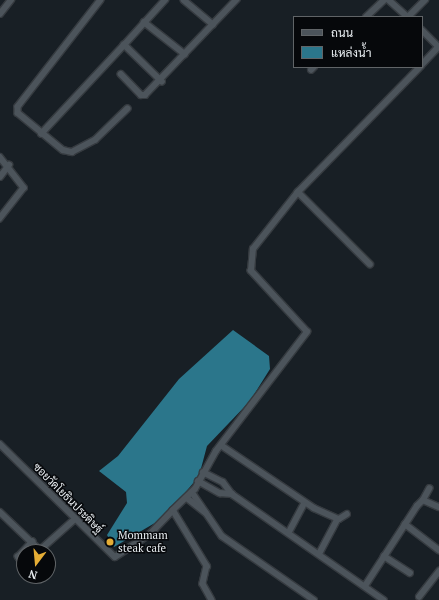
<!DOCTYPE html>
<html>
<head>
<meta charset="utf-8">
<style>
  body { margin:0 }
  #map { position:relative; width:439px; height:600px; overflow:hidden; background:#181f25; font-family:"PT Serif",Sarabun,serif }
  div>[style] { position:absolute }
  .water>* { inset:0; background:#2b768b }
  .roads { filter:drop-shadow(1px 0 #363b40) drop-shadow(-1px 0 #363b40) drop-shadow(0 1px #363b40) drop-shadow(0 -1px #363b40) }
  .minor>* { height:5.5px; margin:-2.75px; padding:0 2.75px; transform-origin:2.75px; border-radius:2.75px; background:#4c545b }
  .dots>* { width:11px; height:11px; translate:-50% -50%; box-sizing:border-box; border:2px solid #06080b; border-radius:50% }
  span { translate:-50% -50%; white-space:nowrap; text-align:center; line-height:1.15; -webkit-text-stroke:3px #06080b; paint-order:stroke }
  .street-label { font-size:11px; color:#e8edf1 }
  .poi-label { font-size:11px; color:#e8edf1 }
  .left { translate:0 -50%; text-align:left }
  .legend { position:absolute; left:293px; top:16px; width:130px; height:52px; box-sizing:border-box; background:#06080b; border:1px solid #606467; margin:0; padding:5px 7px; list-style:none; font-size:12px; color:#e8edf1 }
  .legend li { display:flex; align-items:center; gap:8px; height:20px }
  .legend b { width:20px; border:1px solid #606467 }
  .north { position:absolute; left:16px; top:544px; width:40px; height:40px; box-sizing:border-box; background:#06080b; border:1px solid #606467; border-radius:50%; rotate:196deg; font-size:11px; font-weight:700; line-height:16px; text-align:center; color:#e8edf1 }
  .north::after { content:''; display:block; margin:auto; width:14px; height:18px; background:#e5ad35; clip-path:polygon(50% 0,100% 100%,50% 72%,0 100%) }
</style>
</head>
<body>
<div id="map">
  <div class="water">
    <div style="clip-path:polygon(233px 330px,269px 356px,270px 369px,250px 401px,207px 446px,199px 476px,165px 517px,114px 547px,107px 535px,127px 503px,126px 492px,99px 471px,118px 456px,179px 379px)"></div>
  </div>
  <div class="roads">
    <div class="minor">
      <div style="left:101px;top:0;width:135px;rotate:127.8deg"></div>
      <div style="left:18px;top:107px;width:6px;rotate:90deg"></div>
      <div style="left:18px;top:113px;width:58px;rotate:39.4deg"></div>
      <div style="left:63px;top:150px;width:9px;rotate:13deg"></div>
      <div style="left:72px;top:152px;width:26px;rotate:-28deg"></div>
      <div style="left:95px;top:140px;width:45px;rotate:-44.1deg"></div>
      <div style="left:184px;top:0;width:38px;rotate:40deg"></div>
      <div style="left:389px;top:0;width:25px;rotate:42deg"></div>
      <div style="left:0;top:14px;width:18px;rotate:-52deg"></div>
      <div style="left:366px;top:17px;width:25px;rotate:-43deg"></div>
      <div style="left:408px;top:17px;width:24px;rotate:-45deg"></div>
      <div style="left:144px;top:22px;width:52px;rotate:38deg"></div>
      <div style="left:422px;top:30px;width:24px;rotate:45deg"></div>
      <div style="left:439px;top:47px;width:25px;rotate:133deg"></div>
      <div style="left:311px;top:70px;width:4px;rotate:-45deg"></div>
      <div style="left:121px;top:74px;width:29px;rotate:46deg"></div>
      <div style="left:141px;top:95px;width:4px"></div>
      <div style="left:145px;top:95px;width:132px;rotate:-46.2deg"></div>
      <div style="left:162px;top:82px;width:53px;rotate:-135.8deg"></div>
      <div style="left:124px;top:45px;width:61px;rotate:-47.7deg"></div>
      <div style="left:41px;top:134px;width:122px;rotate:-47deg"></div>
      <div style="left:0;top:157px;width:39px;rotate:52deg"></div>
      <div style="left:24px;top:188px;width:39px;rotate:128deg"></div>
      <div style="left:0;top:177px;width:15px;rotate:-53deg"></div>
      <div style="left:298px;top:192px;width:102px;rotate:45deg"></div>
      <div style="left:0;top:444px;width:161px;rotate:44.5deg"></div>
      <div style="left:115px;top:557px;width:42px;rotate:-33.3deg"></div>
      <div style="left:150px;top:534px;width:33px;rotate:-46deg"></div>
      <div style="left:173px;top:510px;width:66px;rotate:58.7deg"></div>
      <div style="left:207px;top:566px;width:18px;rotate:103deg"></div>
      <div style="left:203px;top:584px;width:18px;rotate:61deg"></div>
      <div style="left:221px;top:445px;width:112px;rotate:34.1deg"></div>
      <div style="left:314px;top:508px;width:27px;rotate:24deg"></div>
      <div style="left:339px;top:519px;width:9px;rotate:-32deg"></div>
      <div style="left:203px;top:472px;width:22px;rotate:27deg"></div>
      <div style="left:223px;top:482px;width:15px;rotate:53deg"></div>
      <div style="left:232px;top:494px;width:185px;rotate:34.9deg"></div>
      <div style="left:198px;top:481px;width:25px;rotate:29deg"></div>
      <div style="left:220px;top:493px;width:12px;rotate:5deg"></div>
      <div style="left:192px;top:492px;width:53px;rotate:55.7deg"></div>
      <div style="left:222px;top:536px;width:112px;rotate:34.8deg"></div>
      <div style="left:187px;top:498px;width:24px;rotate:38deg"></div>
      <div style="left:423px;top:500px;width:13px;rotate:-61deg"></div>
      <div style="left:173px;top:510px;width:30px;rotate:-44deg"></div>
      <div style="left:195px;top:489px;width:43px;rotate:-61.1deg"></div>
      <div style="left:216px;top:451px;width:150px;rotate:-52.6deg"></div>
      <div style="left:307px;top:332px;width:83px;rotate:-132.6deg"></div>
      <div style="left:251px;top:271px;width:22px;rotate:-85deg"></div>
      <div style="left:253px;top:249px;width:73px;rotate:-51.7deg"></div>
      <div style="left:298px;top:192px;width:175px;rotate:-45.7deg"></div>
      <div style="left:0;top:512px;width:58px;rotate:43.6deg"></div>
      <div style="left:405px;top:524px;width:43px;rotate:37.4deg"></div>
      <div style="left:289px;top:532px;width:30px;rotate:-62deg"></div>
      <div style="left:40px;top:550px;width:47px;rotate:-41.5deg"></div>
      <div style="left:319px;top:554px;width:36px;rotate:-62deg"></div>
      <div style="left:384px;top:556px;width:31px;rotate:33deg"></div>
      <div style="left:24px;top:566px;width:11px;rotate:-124deg"></div>
      <div style="left:18px;top:557px;width:21px;rotate:-47deg"></div>
      <div style="left:365px;top:586px;width:95px;rotate:-57deg"></div>
      <div style="left:417px;top:506px;width:8px;rotate:-45deg"></div>
      <div style="left:423px;top:500px;width:17px;rotate:24deg"></div>
      <div style="left:419px;top:597px;width:33px;rotate:-52deg"></div>
    </div>
  </div>
  <div class="dots">
    <div style="left:110px;top:542px;background:#e5ad35"></div>
  </div>
  <div class="street-label">
    <span style="left:68px;top:498px;rotate:45deg">ซอยวัดโยธินประดิษฐ์</span>
  </div>
  <div class="poi-label">
    <span class="left" style="left:118px;top:542px">Mommam<br>steak cafe</span>
  </div>
  <ul class="legend">
  <li><b style="height:5px;background:#4c545b"></b>ถนน</li>
  <li><b style="height:11px;background:#2b768b"></b>แหล่งน้ำ</li>
  </ul>
  <div class="north">N</div>
</div>
</body>
</html>
